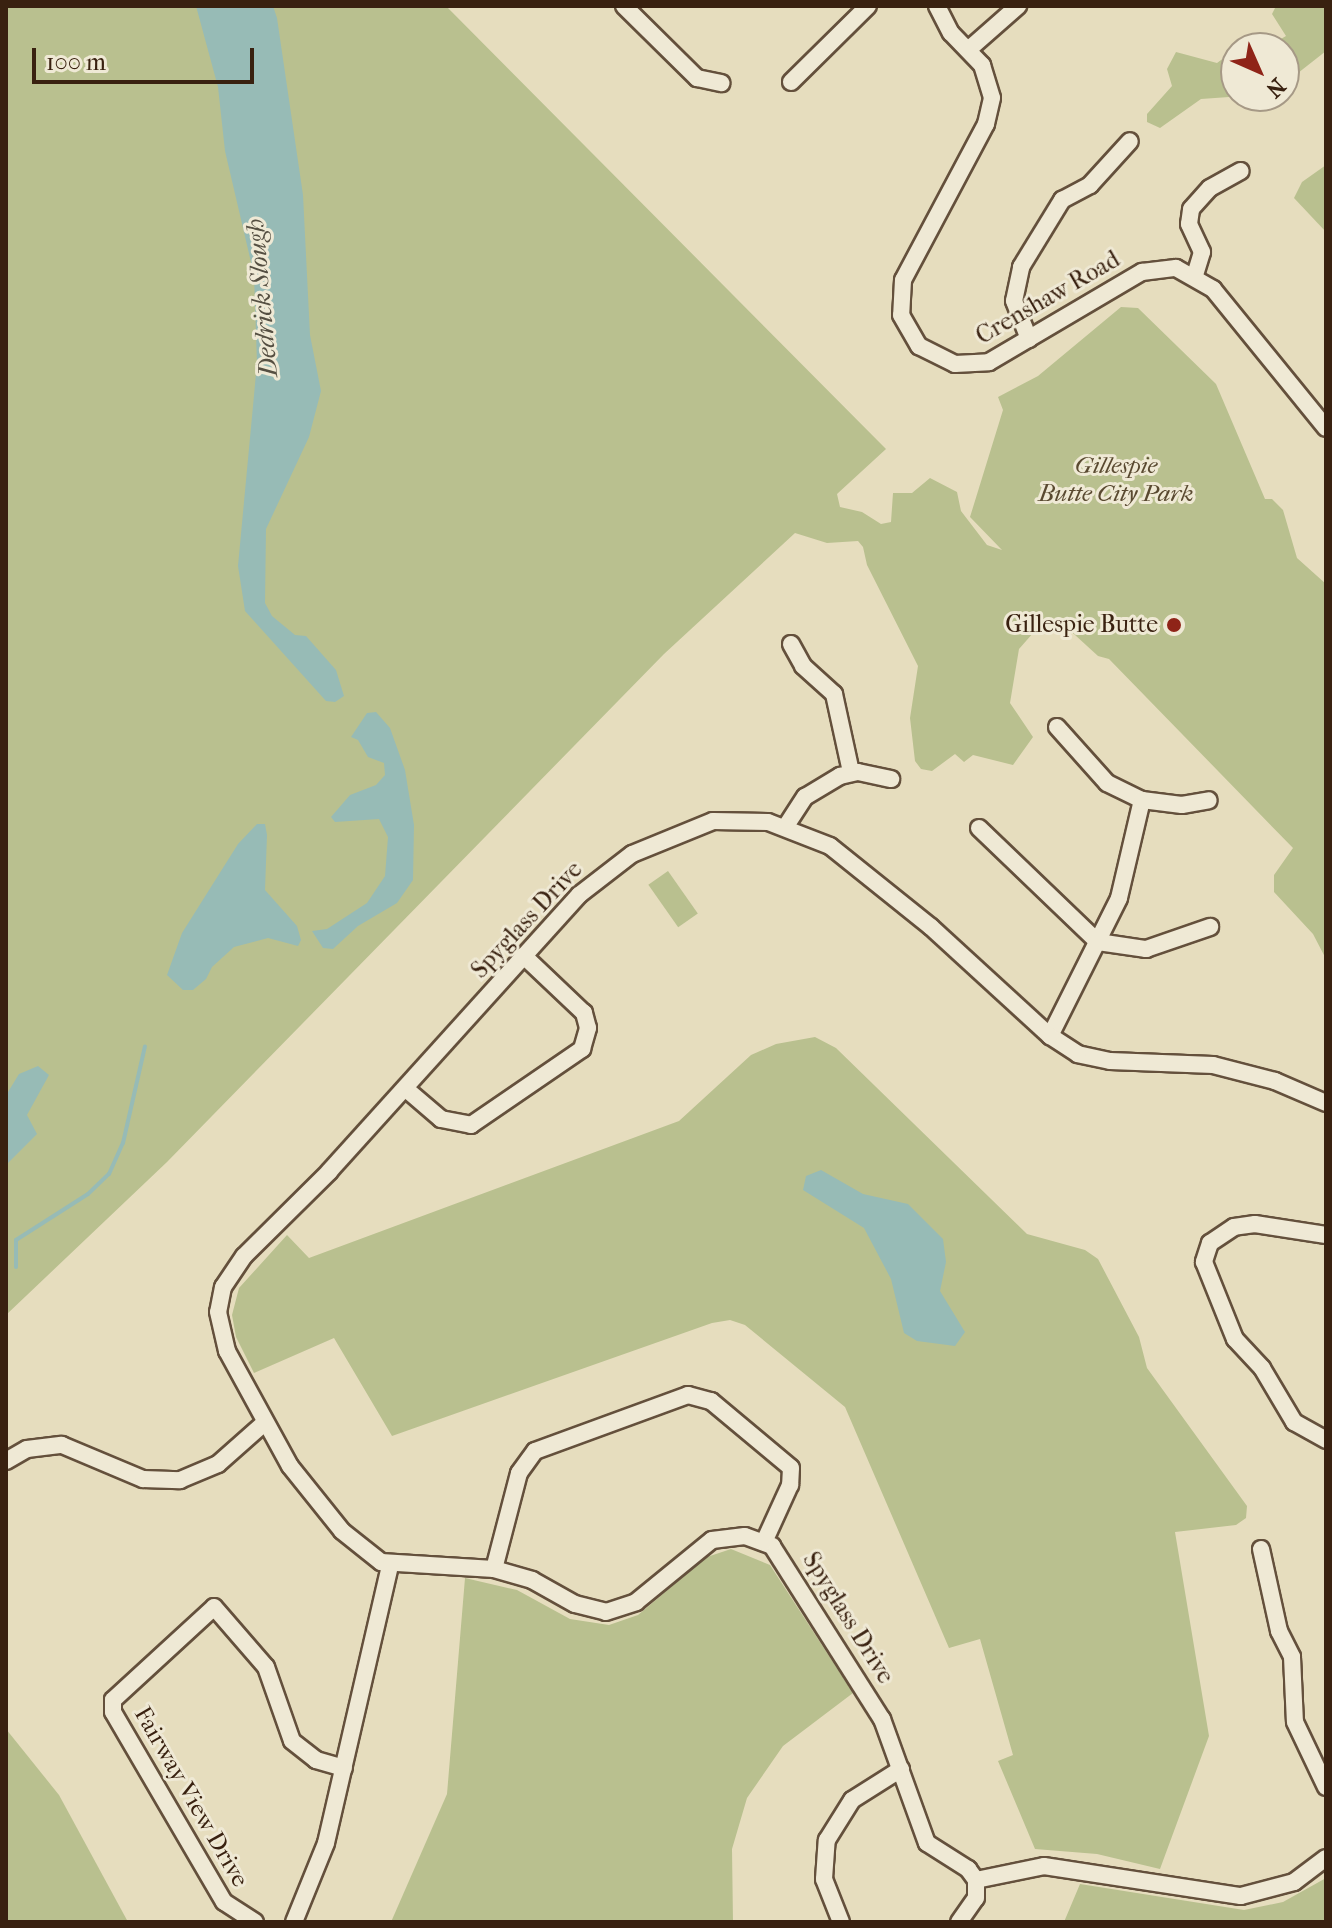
<!DOCTYPE html>
<html>
<head>
<meta charset="utf-8">
<style>
  body { margin:0 }
  #map { position:relative; width:1332px; height:1928px; overflow:hidden; background:#e6ddbe; font-family:"IM FELL French Canon",serif }
  div>[style] { position:absolute }
  .green>* { inset:0; background:#b9c08f; transform-origin:0 0 }
  .water>* { inset:0; background:#97bbb6 }
  .stream>* { height:4px; margin:-2px; padding:0 2px; transform-origin:2px; border-radius:2px; background:#97bbb6 }
  .roads { filter:drop-shadow(2px 0 #64503c) drop-shadow(-2px 0 #64503c) drop-shadow(0 2px #64503c) drop-shadow(0 -2px #64503c) }
  .street>* { height:16px; margin:-8px; padding:0 8px; transform-origin:8px; border-radius:8px; background:#efe9d5 }
  .dots>* { width:22px; height:22px; translate:-50% -50%; box-sizing:border-box; border:4px solid #efe9d5; border-radius:50% }
  span { translate:-50% -50%; white-space:nowrap; text-align:center; line-height:1.15; -webkit-text-stroke:6px #efe9d5; paint-order:stroke }
  .street-label { font-size:24px; color:#392110 }
  .park-label { font-size:24px; color:#594930; font-style:italic }
  .poi-label { font-size:24px; color:#392110 }
  .right { translate:-100% -50%; text-align:right }
  .water-label { font-size:26px; color:#554f42; font-style:italic }
  .frame { position:absolute; inset:0; border:8px solid #392110; pointer-events:none }
  .north { position:absolute; left:1220px; top:32px; width:80px; height:80px; box-sizing:border-box; background:#efe9d5; border:2px solid #a69986; border-radius:50%; rotate:135deg; font-size:22px; font-weight:700; line-height:32px; text-align:center; color:#392110 }
  .north::after { content:''; display:block; margin:auto; width:28px; height:36px; background:#8f2418; clip-path:polygon(50% 0,100% 100%,50% 72%,0 100%) }
  .scale { position:absolute; left:32px; top:48px; width:222px; height:36px; box-sizing:border-box; border:4px solid #392110; border-top:0; padding-left:10px; font-size:24px; line-height:28px; white-space:nowrap; color:#392110; -webkit-text-stroke:6px #efe9d5; paint-order:stroke }
</style>
</head>
<body>
<div id="map">
  <div class="green">
    <div style="clip-path:polygon(6px 6px,446px 6px,886px 449px,837px 494px,840px 507px,862px 512px,881px 524px,891px 522px,893px 493px,912px 493px,930px 478px,957px 492px,961px 511px,987px 545px,1002px 550px,970px 517px,1003px 410px,998px 397px,1038px 376px,1121px 307px,1138px 308px,1216px 384px,1265px 499px,1272px 499px,1283px 510px,1297px 558px,1326px 584px,1326px 959px,1313px 934px,1274px 892px,1274px 875px,1293px 848px,1109px 659px,1098px 656px,1063px 624px,1041px 624px,1019px 649px,1010px 703px,1033px 737px,1013px 765px,973px 755px,964px 762px,955px 754px,932px 771px,921px 769px,915px 761px,910px 718px,918px 666px,867px 565px,863px 547px,858px 541px,827px 543px,795px 533px,664px 654px,167px 1162px,6px 1315px)"></div>
    <div style="clip-path:polygon(1276px 6px,1326px 6px,1326px 51px,1284px 84px,1284px 48px,1237px 48px,1255px 41px,1274px 43px,1286px 36px,1272px 14px)"></div>
    <div style="clip-path:polygon(1236px 49px,1236px 96px,1243px 96px,1201px 99px,1160px 128px,1147px 122px,1147px 114px,1172px 86px,1167px 69px,1176px 52px,1217px 63px)"></div>
    <div style="clip-path:polygon(1326px 165px,1326px 232px,1294px 198px,1302px 182px)"></div>
    <div style="left:668px;top:871px;width:52px;height:24px;rotate:55deg"></div>
    <div style="clip-path:polygon(815px 1037px,836px 1048px,1027px 1234px,1085px 1250px,1098px 1259px,1139px 1337px,1147px 1368px,1247px 1506px,1246px 1518px,1236px 1525px,1175px 1532px,1209px 1736px,1160px 1869px,1097px 1854px,1035px 1849px,998px 1761px,1013px 1755px,980px 1639px,949px 1648px,845px 1407px,745px 1325px,730px 1320px,712px 1323px,392px 1436px,334px 1338px,254px 1373px,236px 1337px,232px 1315px,239px 1288px,287px 1235px,309px 1258px,679px 1121px,751px 1055px,776px 1044px)"></div>
    <div style="clip-path:polygon(731px 1549px,770px 1565px,853px 1693px,783px 1746px,747px 1798px,732px 1849px,733px 1922px,391px 1922px,447px 1794px,465px 1578px,517px 1590px,570px 1619px,609px 1625px,638px 1615px,707px 1557px)"></div>
    <div style="clip-path:polygon(6px 1729px,59px 1795px,128px 1922px,6px 1922px)"></div>
    <div style="clip-path:polygon(1326px 1878px,1326px 1922px,1064px 1922px,1080px 1884px,1244px 1910px,1283px 1902px)"></div>
  </div>
  <div class="water">
    <div style="clip-path:polygon(196px 6px,273px 6px,277px 18px,303px 195px,310px 335px,321px 391px,309px 437px,266px 529px,265px 603px,272px 616px,295px 635px,306px 636px,336px 670px,344px 696px,335px 702px,326px 701px,245px 611px,238px 566px,257px 363px,254px 275px,225px 151px,218px 87px)"></div>
    <div style="clip-path:polygon(376px 712px,390px 728px,405px 770px,414px 825px,413px 880px,397px 903px,358px 926px,333px 949px,323px 948px,312px 931px,327px 929px,367px 903px,385px 876px,388px 837px,379px 819px,335px 822px,331px 817px,350px 795px,376px 785px,385px 775px,384px 763px,368px 757px,358px 740px,351px 737px,367px 713px)"></div>
    <div style="clip-path:polygon(257px 824px,265px 824px,267px 835px,265px 890px,297px 926px,301px 940px,298px 946px,268px 938px,234px 947px,212px 967px,206px 979px,193px 990px,183px 990px,167px 975px,182px 933px,238px 844px)"></div>
    <div style="clip-path:polygon(38px 1066px,49px 1075px,27px 1115px,37px 1134px,6px 1165px,8px 1092px,19px 1074px)"></div>
    <div style="clip-path:polygon(821px 1170px,863px 1194px,908px 1204px,943px 1239px,946px 1262px,940px 1291px,965px 1332px,955px 1346px,917px 1341px,904px 1333px,891px 1279px,864px 1228px,803px 1190px,806px 1176px)"></div>
  </div>
  <div class="stream">
    <div style="left:16px;top:1267px;width:27px;rotate:-90deg"></div>
    <div style="left:16px;top:1240px;width:85px;rotate:-32.6deg"></div>
    <div style="left:88px;top:1194px;width:29px;rotate:-44deg"></div>
    <div style="left:109px;top:1174px;width:34px;rotate:-66deg"></div>
    <div style="left:123px;top:1143px;width:99px;rotate:-77.2deg"></div>
  </div>
  <div class="roads">
    <div class="street">
      <div style="left:624px;top:6px;width:103px;rotate:44.6deg"></div>
      <div style="left:697px;top:78px;width:25px;rotate:12deg"></div>
      <div style="left:937px;top:6px;width:30px;rotate:63deg"></div>
      <div style="left:951px;top:33px;width:45px;rotate:45.9deg"></div>
      <div style="left:982px;top:65px;width:34px;rotate:73deg"></div>
      <div style="left:992px;top:98px;width:27px;rotate:103deg"></div>
      <div style="left:986px;top:124px;width:177px;rotate:118deg"></div>
      <div style="left:903px;top:280px;width:35px;rotate:93deg"></div>
      <div style="left:901px;top:315px;width:36px;rotate:60deg"></div>
      <div style="left:919px;top:346px;width:40px;rotate:26.6deg"></div>
      <div style="left:955px;top:364px;width:34px;rotate:-3deg"></div>
      <div style="left:989px;top:362px;width:178px;rotate:-30.5deg"></div>
      <div style="left:1142px;top:272px;width:34px;rotate:-7deg"></div>
      <div style="left:1176px;top:268px;width:43px;rotate:29.6deg"></div>
      <div style="left:1213px;top:289px;width:179px;rotate:50.9deg"></div>
      <div style="left:968px;top:50px;width:67px;rotate:-41.3deg"></div>
      <div style="left:791px;top:82px;width:108px;rotate:-44.6deg"></div>
      <div style="left:1195px;top:275px;width:24px;rotate:-73deg"></div>
      <div style="left:1202px;top:252px;width:31px;rotate:-115deg"></div>
      <div style="left:1189px;top:224px;width:15px;rotate:-82deg"></div>
      <div style="left:1191px;top:209px;width:28px;rotate:-48deg"></div>
      <div style="left:1210px;top:188px;width:35px;rotate:-29deg"></div>
      <div style="left:1029px;top:339px;width:41px;rotate:-111.5deg"></div>
      <div style="left:1014px;top:301px;width:35px;rotate:-78deg"></div>
      <div style="left:1021px;top:267px;width:79px;rotate:-58.5deg"></div>
      <div style="left:1062px;top:200px;width:32px;rotate:-28deg"></div>
      <div style="left:1090px;top:185px;width:59px;rotate:-47.7deg"></div>
      <div style="left:791px;top:644px;width:25px;rotate:61deg"></div>
      <div style="left:803px;top:666px;width:42px;rotate:42.1deg"></div>
      <div style="left:834px;top:694px;width:80px;rotate:77.7deg"></div>
      <div style="left:1057px;top:727px;width:75px;rotate:48.2deg"></div>
      <div style="left:1107px;top:783px;width:39px;rotate:26deg"></div>
      <div style="left:786px;top:826px;width:35px;rotate:-57deg"></div>
      <div style="left:805px;top:797px;width:41px;rotate:-31deg"></div>
      <div style="left:840px;top:776px;width:18px;rotate:-13deg"></div>
      <div style="left:858px;top:772px;width:34px;rotate:12deg"></div>
      <div style="left:979px;top:828px;width:165px;rotate:43.8deg"></div>
      <div style="left:1098px;top:942px;width:49px;rotate:8.3deg"></div>
      <div style="left:1146px;top:949px;width:68px;rotate:-19deg"></div>
      <div style="left:1050px;top:1036px;width:154px;rotate:-63.4deg"></div>
      <div style="left:1119px;top:898px;width:101px;rotate:-76.8deg"></div>
      <div style="left:1142px;top:800px;width:40px;rotate:7.1deg"></div>
      <div style="left:1182px;top:805px;width:27px;rotate:-10deg"></div>
      <div style="left:406px;top:1089px;width:46px;rotate:40.6deg"></div>
      <div style="left:441px;top:1119px;width:31px;rotate:11deg"></div>
      <div style="left:471px;top:1125px;width:135px;rotate:-34.4deg"></div>
      <div style="left:582px;top:1049px;width:22px;rotate:-74deg"></div>
      <div style="left:588px;top:1028px;width:16px;rotate:-105deg"></div>
      <div style="left:584px;top:1013px;width:83px;rotate:-136.5deg"></div>
      <div style="left:1326px;top:1103px;width:56px;rotate:-156.7deg"></div>
      <div style="left:1275px;top:1081px;width:64px;rotate:-165.5deg"></div>
      <div style="left:1213px;top:1065px;width:103px;rotate:-177.8deg"></div>
      <div style="left:1110px;top:1061px;width:33px;rotate:-168deg"></div>
      <div style="left:1078px;top:1054px;width:33px;rotate:-147deg"></div>
      <div style="left:1050px;top:1036px;width:161px;rotate:-137.5deg"></div>
      <div style="left:931px;top:927px;width:129px;rotate:-141.3deg"></div>
      <div style="left:830px;top:846px;width:66px;rotate:-158.8deg"></div>
      <div style="left:768px;top:822px;width:55px;rotate:-179deg"></div>
      <div style="left:713px;top:821px;width:87px;rotate:157.8deg"></div>
      <div style="left:632px;top:854px;width:67px;rotate:142.3deg"></div>
      <div style="left:579px;top:895px;width:372px;rotate:132.1deg"></div>
      <div style="left:330px;top:1171px;width:121px;rotate:135.3deg"></div>
      <div style="left:244px;top:1256px;width:37px;rotate:124deg"></div>
      <div style="left:223px;top:1287px;width:25px;rotate:101deg"></div>
      <div style="left:218px;top:1312px;width:40px;rotate:77deg"></div>
      <div style="left:227px;top:1351px;width:131px;rotate:61.3deg"></div>
      <div style="left:290px;top:1466px;width:83px;rotate:51.3deg"></div>
      <div style="left:342px;top:1531px;width:50px;rotate:38.5deg"></div>
      <div style="left:381px;top:1562px;width:113px;rotate:3.5deg"></div>
      <div style="left:494px;top:1569px;width:40px;rotate:16deg"></div>
      <div style="left:532px;top:1580px;width:49px;rotate:29.2deg"></div>
      <div style="left:575px;top:1604px;width:32px;rotate:14deg"></div>
      <div style="left:606px;top:1612px;width:32px;rotate:-18deg"></div>
      <div style="left:636px;top:1602px;width:98px;rotate:-39.2deg"></div>
      <div style="left:712px;top:1540px;width:33px;rotate:-7deg"></div>
      <div style="left:745px;top:1536px;width:29px;rotate:20deg"></div>
      <div style="left:772px;top:1546px;width:205px;rotate:57.6deg"></div>
      <div style="left:882px;top:1719px;width:132px;rotate:70.1deg"></div>
      <div style="left:927px;top:1843px;width:49px;rotate:32.4deg"></div>
      <div style="left:968px;top:1869px;width:14px;rotate:54deg"></div>
      <div style="left:976px;top:1880px;width:69px;rotate:-11.6deg"></div>
      <div style="left:1044px;top:1866px;width:199px;rotate:8.7deg"></div>
      <div style="left:1241px;top:1896px;width:55px;rotate:-14.8deg"></div>
      <div style="left:1294px;top:1882px;width:40px;rotate:-37deg"></div>
      <div style="left:1326px;top:1235px;width:72px;rotate:-171.2deg"></div>
      <div style="left:1255px;top:1224px;width:21px;rotate:172deg"></div>
      <div style="left:1234px;top:1227px;width:29px;rotate:146deg"></div>
      <div style="left:1210px;top:1243px;width:20px;rotate:108deg"></div>
      <div style="left:1204px;top:1262px;width:83px;rotate:68.1deg"></div>
      <div style="left:1235px;top:1339px;width:40px;rotate:47deg"></div>
      <div style="left:1262px;top:1368px;width:63px;rotate:59.3deg"></div>
      <div style="left:1294px;top:1422px;width:37px;rotate:29deg"></div>
      <div style="left:6px;top:1461px;width:24px;rotate:-30deg"></div>
      <div style="left:27px;top:1449px;width:35px;rotate:-7deg"></div>
      <div style="left:62px;top:1445px;width:88px;rotate:22.8deg"></div>
      <div style="left:143px;top:1479px;width:37px;rotate:2deg"></div>
      <div style="left:180px;top:1480px;width:41px;rotate:-22.8deg"></div>
      <div style="left:218px;top:1464px;width:60px;rotate:-41.6deg"></div>
      <div style="left:1261px;top:1549px;width:84px;rotate:77.6deg"></div>
      <div style="left:1279px;top:1631px;width:29px;rotate:63deg"></div>
      <div style="left:1292px;top:1657px;width:65px;rotate:87.4deg"></div>
      <div style="left:1295px;top:1722px;width:72px;rotate:64.5deg"></div>
      <div style="left:494px;top:1569px;width:99px;rotate:-75.4deg"></div>
      <div style="left:519px;top:1473px;width:27px;rotate:-54deg"></div>
      <div style="left:535px;top:1451px;width:163px;rotate:-20.1deg"></div>
      <div style="left:688px;top:1395px;width:24px;rotate:15deg"></div>
      <div style="left:711px;top:1401px;width:104px;rotate:39.9deg"></div>
      <div style="left:791px;top:1468px;width:17px;rotate:93deg"></div>
      <div style="left:790px;top:1485px;width:63px;rotate:114.5deg"></div>
      <div style="left:255px;top:1922px;width:37px;rotate:-147deg"></div>
      <div style="left:224px;top:1902px;width:220px;rotate:-120.3deg"></div>
      <div style="left:113px;top:1712px;width:12px;rotate:-90deg"></div>
      <div style="left:113px;top:1700px;width:137px;rotate:-42.6deg"></div>
      <div style="left:214px;top:1607px;width:79px;rotate:49.1deg"></div>
      <div style="left:266px;top:1667px;width:78px;rotate:70.6deg"></div>
      <div style="left:292px;top:1741px;width:31px;rotate:38deg"></div>
      <div style="left:316px;top:1760px;width:29px;rotate:16deg"></div>
      <div style="left:294px;top:1922px;width:85px;rotate:-67.9deg"></div>
      <div style="left:326px;top:1843px;width:285px;rotate:-77deg"></div>
      <div style="left:841px;top:1922px;width:46px;rotate:-111.6deg"></div>
      <div style="left:824px;top:1879px;width:39px;rotate:-86deg"></div>
      <div style="left:827px;top:1840px;width:47px;rotate:-58deg"></div>
      <div style="left:852px;top:1800px;width:58px;rotate:-32.3deg"></div>
      <div style="left:959px;top:1922px;width:29px;rotate:-55deg"></div>
      <div style="left:976px;top:1898px;width:18px;rotate:-90deg"></div>
    </div>
  </div>
  <div class="dots">
    <div style="left:1174px;top:625px;background:#8f2418"></div>
  </div>
  <div class="street-label">
    <span style="left:1048px;top:298px;rotate:-30deg">Crenshaw Road</span>
    <span style="left:527px;top:920px;rotate:-47deg">Spyglass Drive</span>
    <span style="left:848px;top:1618px;rotate:58deg">Spyglass Drive</span>
    <span style="left:191px;top:1797px;rotate:60deg">Fairway View Drive</span>
  </div>
  <div class="park-label">
    <span style="left:1116px;top:480px">Gillespie<br>Butte City Park</span>
  </div>
  <div class="poi-label">
    <span class="right" style="left:1158px;top:625px">Gillespie Butte</span>
  </div>
  <div class="water-label">
    <span style="left:262px;top:298px;rotate:-95deg">Dedrick Slough</span>
  </div>
  <div class="frame"></div>
  <div class="north">N</div>
  <div class="scale">100 m</div>
</div>
</body>
</html>
